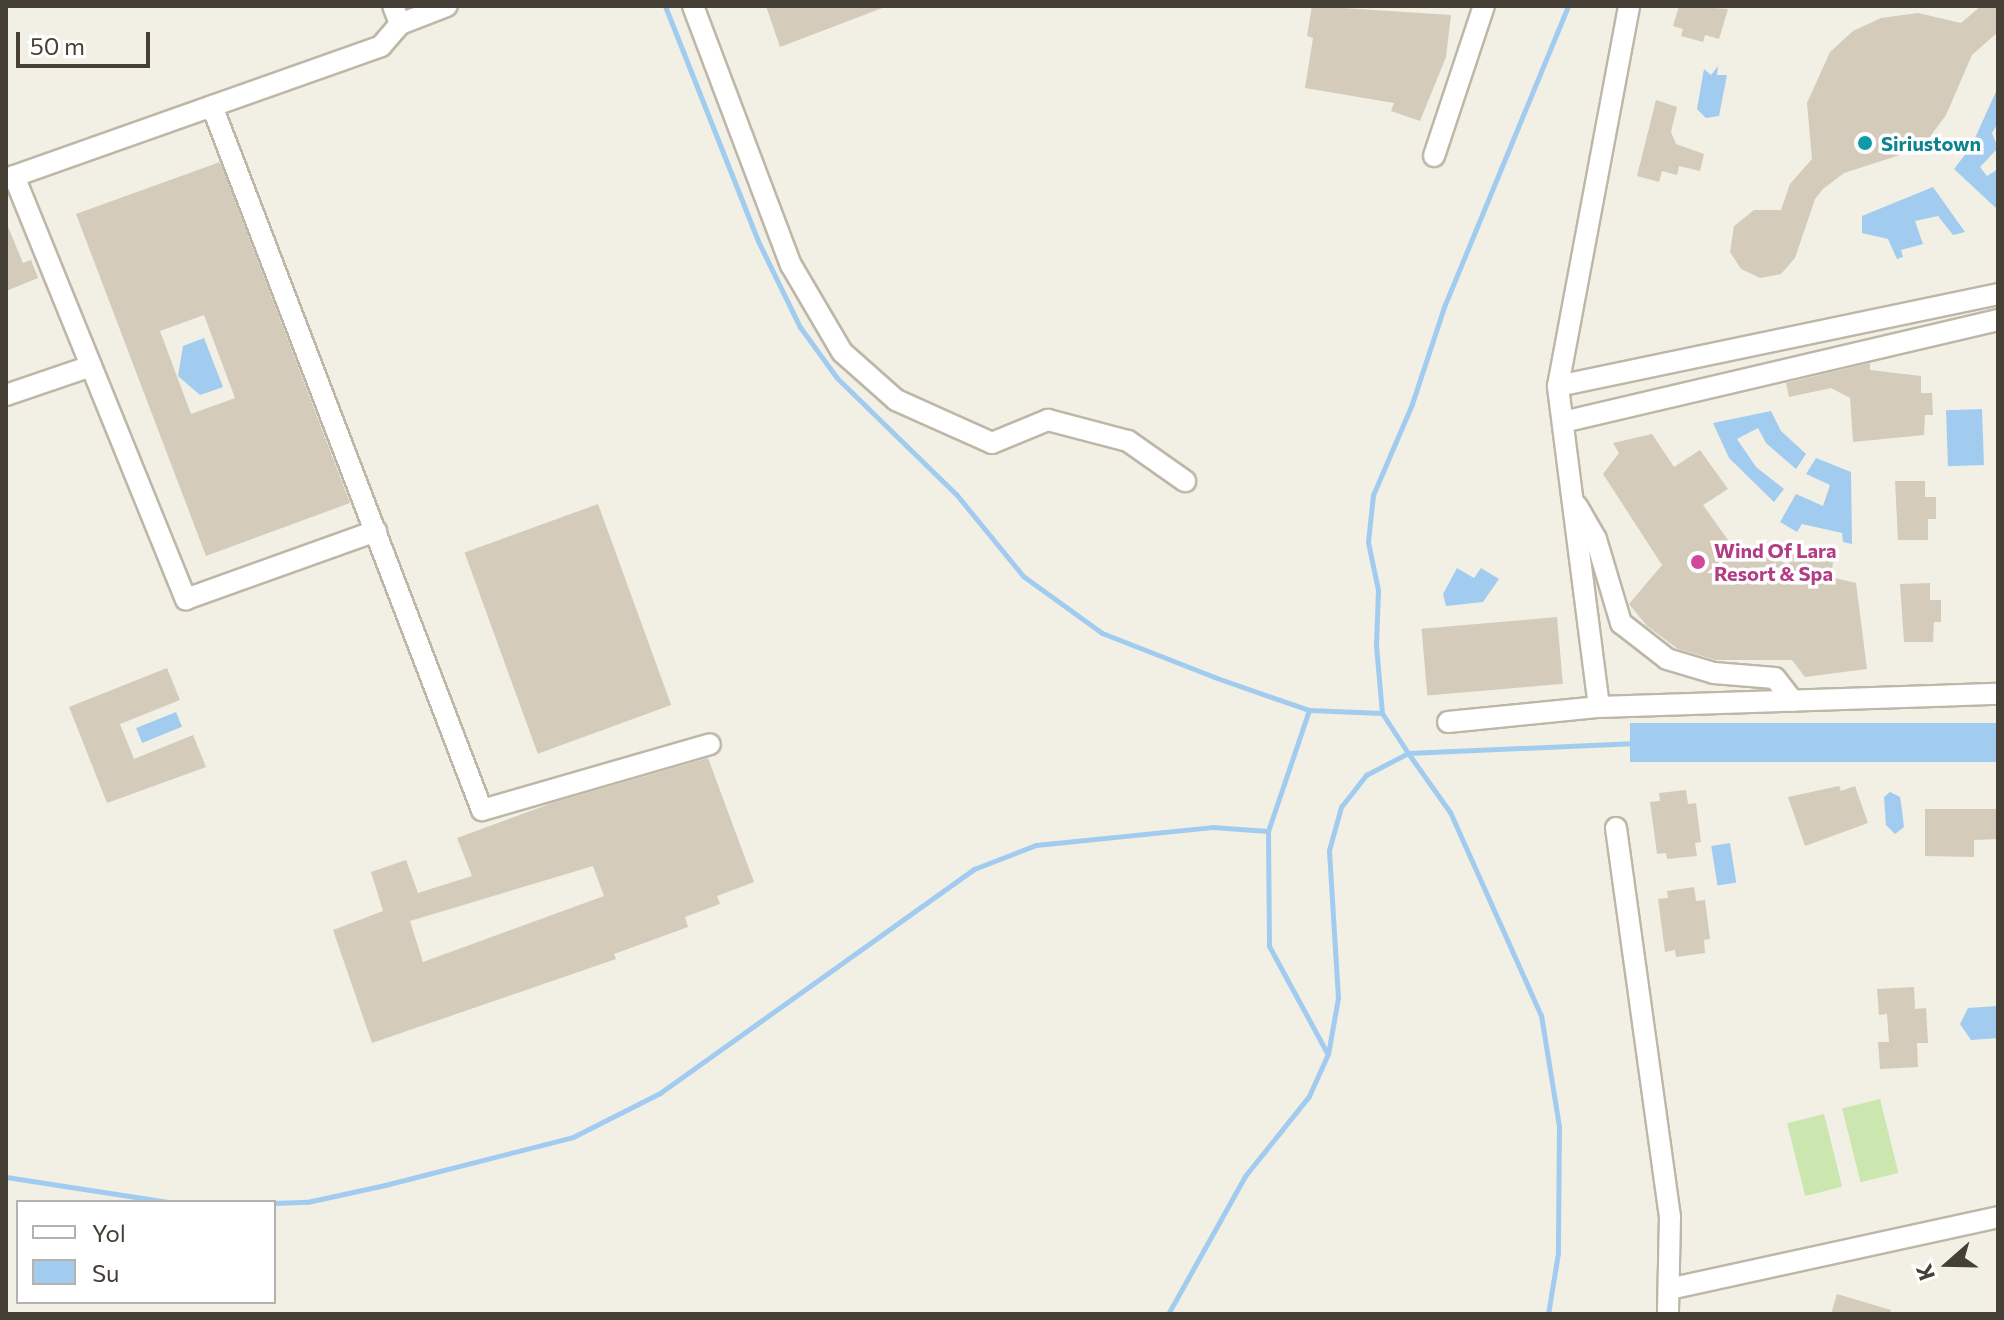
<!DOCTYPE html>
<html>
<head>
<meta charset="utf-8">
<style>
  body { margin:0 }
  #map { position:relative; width:2004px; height:1320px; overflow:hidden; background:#f2efe5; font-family:Commissioner,sans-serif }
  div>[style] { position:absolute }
  .green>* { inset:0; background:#cbe6ae; transform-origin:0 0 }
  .water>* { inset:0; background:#a2ccef; transform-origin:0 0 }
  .stream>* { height:5px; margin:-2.5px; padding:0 2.5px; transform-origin:2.5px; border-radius:2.5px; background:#a2ccef }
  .building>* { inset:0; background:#d4cbbb; transform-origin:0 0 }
  .roads { filter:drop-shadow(2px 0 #beb7a8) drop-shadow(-2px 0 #beb7a8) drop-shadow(0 2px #beb7a8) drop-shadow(0 -2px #beb7a8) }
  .minor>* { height:20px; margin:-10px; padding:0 10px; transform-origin:10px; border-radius:10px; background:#fff }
  .dots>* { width:22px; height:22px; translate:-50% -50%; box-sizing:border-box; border:4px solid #fff; border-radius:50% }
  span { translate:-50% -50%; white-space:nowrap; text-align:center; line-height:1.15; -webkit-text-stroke:7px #fff; paint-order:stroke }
  .culture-label { font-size:20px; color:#0d838f; font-weight:700 }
  .left { translate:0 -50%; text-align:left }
  .hotel-label { font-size:20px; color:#b23c85; font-weight:700 }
  .frame { position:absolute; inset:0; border:8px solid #453f35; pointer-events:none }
  .legend { position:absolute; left:16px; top:1200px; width:260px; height:104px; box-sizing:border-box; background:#fff; border:2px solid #b5b2ae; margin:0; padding:10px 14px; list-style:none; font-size:24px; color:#453f35 }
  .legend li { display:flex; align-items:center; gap:16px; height:40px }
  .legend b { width:40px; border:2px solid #b5b2ae }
  .north { position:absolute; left:1908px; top:1224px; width:80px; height:80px; -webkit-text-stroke:6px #fff; paint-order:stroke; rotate:250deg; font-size:22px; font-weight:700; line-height:32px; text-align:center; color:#453f35 }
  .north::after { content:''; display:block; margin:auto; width:28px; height:36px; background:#453f35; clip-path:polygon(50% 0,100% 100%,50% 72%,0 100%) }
  .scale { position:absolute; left:16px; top:32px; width:134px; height:36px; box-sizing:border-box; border:4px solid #453f35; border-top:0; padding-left:10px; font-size:24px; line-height:28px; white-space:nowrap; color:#453f35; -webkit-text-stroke:6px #fff; paint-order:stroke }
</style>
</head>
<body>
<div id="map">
  <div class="green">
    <div style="left:1880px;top:1099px;width:76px;height:39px;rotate:76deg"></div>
    <div style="left:1824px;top:1114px;width:75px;height:38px;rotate:76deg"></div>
  </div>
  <div class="water">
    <div style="clip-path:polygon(1718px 66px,1717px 75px,1727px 75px,1719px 116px,1706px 118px,1697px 109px,1704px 69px,1711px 75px)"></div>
    <div style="clip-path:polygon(1998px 87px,1998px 123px,1992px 133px,1998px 148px,1980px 167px,1987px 176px,1998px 169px,1998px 210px,1954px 169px,1971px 147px)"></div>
    <div style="clip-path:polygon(1933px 187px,1965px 232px,1953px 235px,1938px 216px,1915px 221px,1923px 244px,1901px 250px,1903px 257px,1897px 259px,1888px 239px,1862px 233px,1862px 216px)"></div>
    <div style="clip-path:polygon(204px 338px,223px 387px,200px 395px,178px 376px,183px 346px)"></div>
    <div style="left:1982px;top:409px;width:56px;height:36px;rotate:88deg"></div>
    <div style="clip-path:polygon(1771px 411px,1781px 431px,1806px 454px,1796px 469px,1766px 443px,1758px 428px,1737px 439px,1756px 467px,1784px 489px,1774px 502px,1729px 458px,1713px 423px)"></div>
    <div style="clip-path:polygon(1816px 458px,1851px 472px,1852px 544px,1843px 542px,1842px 533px,1802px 524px,1797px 532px,1780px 522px,1796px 494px,1823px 506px,1830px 485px,1806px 474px)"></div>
    <div style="clip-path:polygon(1457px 568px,1474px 578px,1481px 568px,1499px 579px,1483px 602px,1446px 606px,1443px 594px)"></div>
    <div style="left:176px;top:712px;width:16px;height:43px;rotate:68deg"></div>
    <div style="left:1998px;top:723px;width:39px;height:368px;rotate:90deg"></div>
    <div style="clip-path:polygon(1890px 792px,1900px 797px,1902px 810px,1904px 827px,1895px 834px,1886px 825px,1884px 797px)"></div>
    <div style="left:1730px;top:843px;width:40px;height:19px;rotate:81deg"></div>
    <div style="clip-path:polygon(1998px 1006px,1998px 1038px,1971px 1040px,1960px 1024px,1968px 1008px)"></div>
  </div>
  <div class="stream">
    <div style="left:665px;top:6px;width:253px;rotate:68.4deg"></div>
    <div style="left:758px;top:241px;width:96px;rotate:64deg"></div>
    <div style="left:800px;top:327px;width:63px;rotate:54deg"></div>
    <div style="left:837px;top:378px;width:166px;rotate:44.3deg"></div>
    <div style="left:956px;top:494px;width:106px;rotate:50.7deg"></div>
    <div style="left:1023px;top:576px;width:97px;rotate:35.8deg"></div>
    <div style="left:1102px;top:633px;width:120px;rotate:21.4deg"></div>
    <div style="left:1214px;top:677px;width:101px;rotate:19.2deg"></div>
    <div style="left:1309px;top:710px;width:73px;rotate:2.4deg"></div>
    <div style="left:1568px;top:6px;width:326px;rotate:112.4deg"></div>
    <div style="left:1444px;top:307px;width:102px;rotate:108.3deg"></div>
    <div style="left:1412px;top:404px;width:99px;rotate:113.2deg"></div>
    <div style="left:1373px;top:495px;width:47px;rotate:96.1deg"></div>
    <div style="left:1368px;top:542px;width:49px;rotate:78.2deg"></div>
    <div style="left:1378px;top:590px;width:55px;rotate:92.1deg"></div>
    <div style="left:1376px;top:645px;width:68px;rotate:85deg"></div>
    <div style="left:1382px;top:713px;width:48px;rotate:57deg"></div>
    <div style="left:1408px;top:753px;width:229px;rotate:-2.5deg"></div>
    <div style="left:1309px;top:710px;width:128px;rotate:108.7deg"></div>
    <div style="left:1268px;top:831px;width:115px;rotate:89.5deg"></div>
    <div style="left:1269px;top:946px;width:122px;rotate:61.5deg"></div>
    <div style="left:6px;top:1177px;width:164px;rotate:8.8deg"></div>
    <div style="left:274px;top:1203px;width:33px;rotate:-2deg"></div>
    <div style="left:307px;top:1202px;width:80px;rotate:-12.3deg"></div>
    <div style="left:385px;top:1185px;width:194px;rotate:-14.3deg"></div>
    <div style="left:573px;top:1137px;width:97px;rotate:-26.8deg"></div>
    <div style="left:660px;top:1093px;width:386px;rotate:-35.5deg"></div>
    <div style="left:974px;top:869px;width:66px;rotate:-21.2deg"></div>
    <div style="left:1036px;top:845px;width:177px;rotate:-5.8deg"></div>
    <div style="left:1212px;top:827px;width:56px;rotate:4.1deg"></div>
    <div style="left:1168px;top:1314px;width:158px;rotate:-60.8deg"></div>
    <div style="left:1245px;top:1176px;width:102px;rotate:-51.3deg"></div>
    <div style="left:1309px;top:1096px;width:46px;rotate:-65.7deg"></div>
    <div style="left:1328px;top:1054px;width:57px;rotate:-79.9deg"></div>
    <div style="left:1338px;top:998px;width:148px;rotate:-93.5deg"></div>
    <div style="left:1329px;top:850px;width:45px;rotate:-74.4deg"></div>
    <div style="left:1341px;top:807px;width:41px;rotate:-52deg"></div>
    <div style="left:1366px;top:775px;width:47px;rotate:-27.6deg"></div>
    <div style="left:1408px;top:753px;width:72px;rotate:54.6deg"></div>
    <div style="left:1450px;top:812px;width:222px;rotate:65.9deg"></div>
    <div style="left:1541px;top:1015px;width:112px;rotate:80.8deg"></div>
    <div style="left:1559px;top:1126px;width:127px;rotate:90.5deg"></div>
    <div style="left:1558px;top:1253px;width:62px;rotate:99.3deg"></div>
  </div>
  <div class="building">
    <div style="clip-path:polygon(766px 6px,885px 6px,885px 7px,780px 47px)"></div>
    <div style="clip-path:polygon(1312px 6px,1451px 15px,1446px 57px,1420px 121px,1391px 111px,1394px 103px,1305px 88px,1313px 38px,1307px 36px)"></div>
    <div style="clip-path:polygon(1679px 6px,1728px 9px,1719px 39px,1705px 35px,1703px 42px,1681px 36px,1683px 29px,1673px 26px)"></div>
    <div style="clip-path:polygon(1981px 6px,1998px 6px,1998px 32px,1972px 55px,1946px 115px,1929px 138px,1906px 153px,1844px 173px,1823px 189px,1815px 199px,1795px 258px,1781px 274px,1760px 278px,1741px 269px,1730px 252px,1734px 226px,1754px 210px,1781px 210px,1790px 184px,1812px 159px,1807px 103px,1830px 52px,1853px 31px,1881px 18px,1918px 13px,1961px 23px)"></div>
    <div style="clip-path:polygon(1656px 100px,1677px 107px,1671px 132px,1676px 144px,1704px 154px,1700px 171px,1679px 166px,1677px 175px,1662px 171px,1659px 182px,1637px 176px)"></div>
    <div style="clip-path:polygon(evenodd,220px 162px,350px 503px,206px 556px,76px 214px,220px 162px,204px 315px,235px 398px,191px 414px,160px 331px,204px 315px)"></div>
    <div style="clip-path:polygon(6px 222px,23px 263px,31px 260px,38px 278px,6px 291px)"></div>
    <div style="clip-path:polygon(1870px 363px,1870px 370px,1921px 376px,1921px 393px,1932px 393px,1933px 415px,1925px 415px,1924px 435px,1853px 442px,1850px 398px,1831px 388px,1789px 397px,1786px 383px)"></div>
    <div style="clip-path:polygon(1652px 434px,1674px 467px,1700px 450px,1728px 489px,1703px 505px,1733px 547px,1789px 564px,1791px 552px,1833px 562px,1831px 577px,1856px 583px,1867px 669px,1805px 677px,1792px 660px,1716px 660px,1678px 649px,1647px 626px,1629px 604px,1662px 565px,1603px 474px,1619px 453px,1613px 443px)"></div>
    <div style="clip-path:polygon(1895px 481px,1925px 481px,1925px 497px,1936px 497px,1936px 519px,1928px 519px,1928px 540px,1898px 540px)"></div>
    <div style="left:598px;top:504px;width:214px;height:142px;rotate:70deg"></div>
    <div style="clip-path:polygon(1930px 583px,1930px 600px,1941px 600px,1941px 622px,1934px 622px,1933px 642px,1904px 642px,1900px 584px)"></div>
    <div style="left:1557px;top:617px;width:67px;height:136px;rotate:85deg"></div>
    <div style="clip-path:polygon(167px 668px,180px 700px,120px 724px,134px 759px,193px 735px,206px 767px,107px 803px,69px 707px)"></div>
    <div style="clip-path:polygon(evenodd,708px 758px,754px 882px,717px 896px,720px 904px,685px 917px,688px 927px,614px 954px,616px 959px,372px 1043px,333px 930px,383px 911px,371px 872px,406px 860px,418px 893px,472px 876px,457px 838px,552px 803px,708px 758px,593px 866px,604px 896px,423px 962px,410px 921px,593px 866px)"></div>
    <div style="clip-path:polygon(1839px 786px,1841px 791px,1855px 786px,1868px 823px,1805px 846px,1788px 797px)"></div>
    <div style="clip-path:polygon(1686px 790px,1688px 804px,1696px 803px,1701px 842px,1695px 843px,1697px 856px,1667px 859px,1666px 853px,1657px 854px,1650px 802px,1660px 801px,1659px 793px)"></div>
    <div style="clip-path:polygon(1925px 809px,1998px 809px,1998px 839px,1974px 840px,1974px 857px,1925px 856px)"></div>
    <div style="clip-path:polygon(1694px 887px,1696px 901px,1705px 900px,1710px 939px,1704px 940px,1705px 953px,1676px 957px,1675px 950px,1665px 952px,1658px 899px,1668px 898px,1667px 891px)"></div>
    <div style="clip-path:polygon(1914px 987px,1915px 1009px,1926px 1008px,1928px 1043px,1917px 1043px,1918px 1067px,1880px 1069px,1878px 1042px,1889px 1042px,1887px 1014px,1879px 1015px,1877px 989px)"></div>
    <div style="clip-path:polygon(1837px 1294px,1891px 1310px,1890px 1314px,1831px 1314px)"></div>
  </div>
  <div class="roads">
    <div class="minor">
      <div style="left:693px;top:6px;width:277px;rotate:69.3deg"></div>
      <div style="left:791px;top:265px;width:101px;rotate:59.6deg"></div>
      <div style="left:842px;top:352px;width:72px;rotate:41.6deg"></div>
      <div style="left:896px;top:400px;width:105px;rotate:24.1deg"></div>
      <div style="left:992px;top:443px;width:61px;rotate:-22.3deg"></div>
      <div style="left:1048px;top:420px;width:83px;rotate:14.7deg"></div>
      <div style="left:1128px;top:441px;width:70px;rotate:35.1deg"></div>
      <div style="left:400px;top:24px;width:50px;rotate:-21deg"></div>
      <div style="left:212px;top:106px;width:754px;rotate:69.02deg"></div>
      <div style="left:482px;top:810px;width:237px;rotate:-16.1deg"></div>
      <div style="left:1434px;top:156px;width:158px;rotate:-71.6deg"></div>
      <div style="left:14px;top:176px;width:457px;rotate:67.9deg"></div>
      <div style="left:186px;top:599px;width:202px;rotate:-19.7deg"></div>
      <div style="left:6px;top:179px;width:398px;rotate:-19.5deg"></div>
      <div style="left:381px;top:46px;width:29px;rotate:-49deg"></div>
      <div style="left:400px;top:24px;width:19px;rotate:-111deg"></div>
      <div style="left:1558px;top:386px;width:450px;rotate:-11.8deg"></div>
      <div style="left:6px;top:395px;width:90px;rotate:-18.8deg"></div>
      <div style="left:1563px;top:422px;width:447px;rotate:-13.2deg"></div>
      <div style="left:1577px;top:506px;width:38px;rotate:60deg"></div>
      <div style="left:1596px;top:539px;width:88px;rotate:73.4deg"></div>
      <div style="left:1621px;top:623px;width:58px;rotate:38deg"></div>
      <div style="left:1667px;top:659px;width:49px;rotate:16.6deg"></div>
      <div style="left:1714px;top:673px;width:61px;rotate:4.7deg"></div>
      <div style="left:1775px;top:678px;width:29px;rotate:52deg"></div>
      <div style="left:1599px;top:707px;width:399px;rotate:-1.9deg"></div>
      <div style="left:1448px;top:722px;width:152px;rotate:-5.7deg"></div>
      <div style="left:1599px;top:707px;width:324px;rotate:-97.3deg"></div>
      <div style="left:1558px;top:386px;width:387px;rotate:-79.4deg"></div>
      <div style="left:1616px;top:828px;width:392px;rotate:82.1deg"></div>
      <div style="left:1670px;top:1216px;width:98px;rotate:91.2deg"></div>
      <div style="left:1669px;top:1289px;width:337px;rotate:-12.3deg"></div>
    </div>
  </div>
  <div class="dots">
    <div style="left:1865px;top:143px;background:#0f9aa8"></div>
    <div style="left:1698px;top:562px;background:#d1479c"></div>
  </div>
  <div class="culture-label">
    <span class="left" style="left:1881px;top:143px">Siriustown</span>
  </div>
  <div class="hotel-label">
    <span class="left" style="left:1714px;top:562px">Wind Of Lara<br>Resort &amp; Spa</span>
  </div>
  <div class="frame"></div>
  <ul class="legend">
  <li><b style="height:10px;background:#fff"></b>Yol</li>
  <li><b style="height:22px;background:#a2ccef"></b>Su</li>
  </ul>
  <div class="north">K</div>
  <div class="scale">50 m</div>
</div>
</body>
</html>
